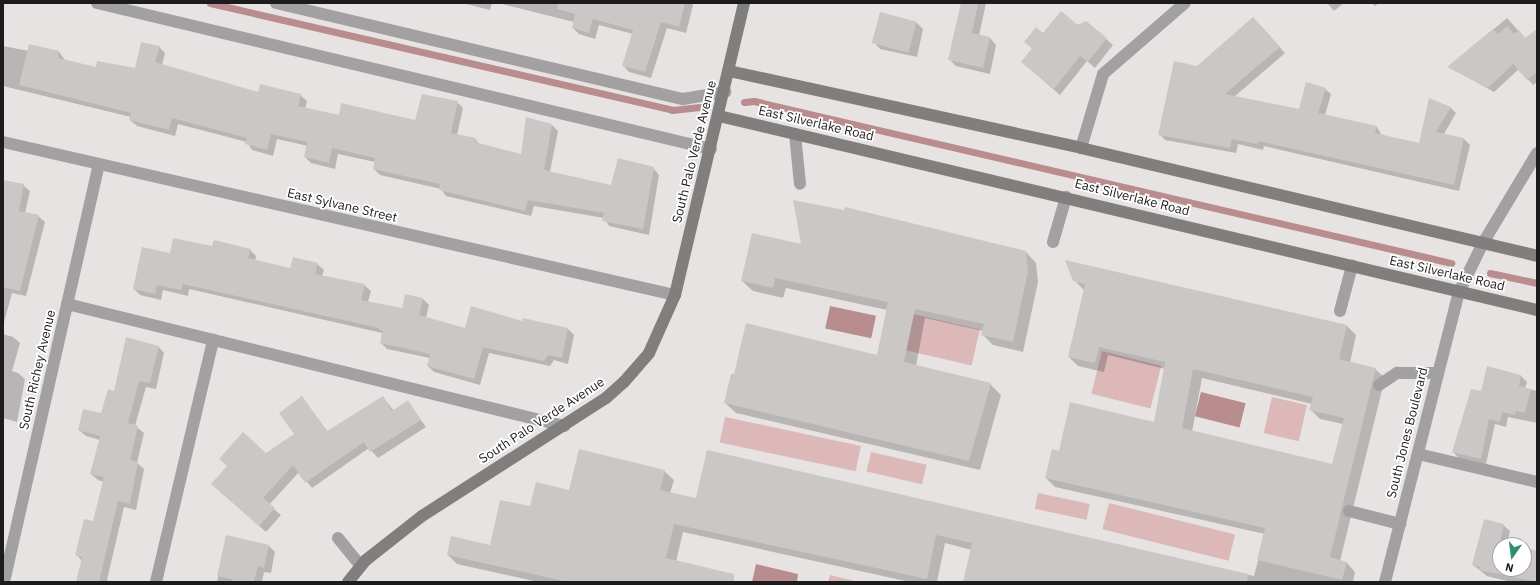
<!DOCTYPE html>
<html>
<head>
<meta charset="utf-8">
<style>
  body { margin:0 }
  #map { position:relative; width:1540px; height:585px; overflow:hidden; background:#e8e3e3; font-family:"IBM Plex Sans",sans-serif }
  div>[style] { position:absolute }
  .green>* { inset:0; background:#dcb8b9; transform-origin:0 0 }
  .water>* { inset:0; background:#b98c8e; transform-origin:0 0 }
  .shadow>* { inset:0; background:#0003 }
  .stream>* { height:7px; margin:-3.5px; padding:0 3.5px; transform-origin:3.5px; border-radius:3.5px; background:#b98c8e }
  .building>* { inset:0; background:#ccc7c7; transform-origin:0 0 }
  .lane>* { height:12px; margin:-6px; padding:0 6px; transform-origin:6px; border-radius:6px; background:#a2a0a0 }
  .street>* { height:12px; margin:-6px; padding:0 6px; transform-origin:6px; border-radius:6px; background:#a2a0a0 }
  .secondary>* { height:12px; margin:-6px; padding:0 6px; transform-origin:6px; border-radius:6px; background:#817e7e }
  span { translate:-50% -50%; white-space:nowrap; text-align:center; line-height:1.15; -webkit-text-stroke:3.5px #fff; paint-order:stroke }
  .street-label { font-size:13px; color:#1d1c1c }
  .frame { position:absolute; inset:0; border:4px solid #1d1c1c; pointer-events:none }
  .north { position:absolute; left:1492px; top:537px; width:40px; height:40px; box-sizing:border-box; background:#fff; border:1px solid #a5a4a4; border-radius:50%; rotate:194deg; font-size:11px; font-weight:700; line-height:16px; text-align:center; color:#1d1c1c }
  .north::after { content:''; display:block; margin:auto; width:14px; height:18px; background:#2b906c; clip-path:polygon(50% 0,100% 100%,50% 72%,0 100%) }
</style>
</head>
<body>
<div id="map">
  <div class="green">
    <div style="left:900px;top:311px;width:82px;height:37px;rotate:13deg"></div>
    <div style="left:1102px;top:351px;width:61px;height:44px;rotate:14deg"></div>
    <div style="left:1272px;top:397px;width:36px;height:37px;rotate:13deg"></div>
    <div style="left:725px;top:417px;width:139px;height:26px;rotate:12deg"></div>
    <div style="left:871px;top:452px;width:57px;height:20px;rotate:13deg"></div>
    <div style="left:1038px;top:493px;width:53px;height:16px;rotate:12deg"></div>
    <div style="left:1109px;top:503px;width:130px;height:27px;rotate:14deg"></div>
    <div style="clip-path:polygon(830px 575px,859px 582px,828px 582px)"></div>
  </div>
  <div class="water">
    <div style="left:830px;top:306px;width:47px;height:23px;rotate:12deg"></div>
    <div style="left:1201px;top:392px;width:46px;height:25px;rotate:14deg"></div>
    <div style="clip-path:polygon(756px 564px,798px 574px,797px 582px,752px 582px)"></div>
  </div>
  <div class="shadow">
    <div style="clip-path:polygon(462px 3px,492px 3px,490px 10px)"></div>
    <div style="clip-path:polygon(498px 3px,691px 3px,693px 5px,686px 33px,667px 28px,651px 78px,629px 72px,623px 65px,633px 34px,599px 25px,595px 39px,579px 34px,573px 28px,574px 22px)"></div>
    <div style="clip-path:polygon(962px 3px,986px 3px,979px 36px,990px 38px,996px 45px,990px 74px,956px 66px,949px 59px)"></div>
    <div style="clip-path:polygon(1327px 3px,1344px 3px,1334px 11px)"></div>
    <div style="clip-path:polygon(1372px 3px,1379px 3px,1375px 6px)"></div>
    <div style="clip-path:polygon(880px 13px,917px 23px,923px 29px,917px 57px,880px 49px,874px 42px)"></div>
    <div style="clip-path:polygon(1507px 18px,1526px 39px,1537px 30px,1537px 82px,1533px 85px,1519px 69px,1494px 92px,1449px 67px)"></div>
    <div style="clip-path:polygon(1086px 22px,1113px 45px,1095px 68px,1087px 61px,1060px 95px,1022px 62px,1033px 49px,1025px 42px)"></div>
    <div style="clip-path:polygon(1259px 24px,1285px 53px,1234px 97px,1300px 110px,1325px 89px,1331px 94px,1325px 115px,1377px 127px,1382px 136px,1420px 144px,1450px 107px,1456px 113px,1444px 134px,1464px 139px,1470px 145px,1459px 191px,1264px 146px,1263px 150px,1238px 144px,1236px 153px,1165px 140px,1160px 134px,1197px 67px)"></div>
    <div style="clip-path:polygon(30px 45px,59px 52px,65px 60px,97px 68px,136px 69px,159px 47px,165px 53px,162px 65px,259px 93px,300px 95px,307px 101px,305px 109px,339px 116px,416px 121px,457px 102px,463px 108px,457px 135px,475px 139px,480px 145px,522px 155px,552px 125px,558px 131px,550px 172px,612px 186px,653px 168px,659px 175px,649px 235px,609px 226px,604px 218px,534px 206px,531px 216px,446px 196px,441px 189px,380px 175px,374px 169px,375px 162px,338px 154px,335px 169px,311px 163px,305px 157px,308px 146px,277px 139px,273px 156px,252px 150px,247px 142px,178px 124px,175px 136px,137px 126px,130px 120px,131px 117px,3px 86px,3px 46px,29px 51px)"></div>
    <div style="clip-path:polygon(3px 181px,23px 185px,30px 191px,25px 213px,38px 216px,45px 222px,26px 296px,12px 293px,3px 326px)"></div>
    <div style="clip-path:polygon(803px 245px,1026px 252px,1036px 263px,1038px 282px,1023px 352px,993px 345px,982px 334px,983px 331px,925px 318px,916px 366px,990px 384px,1001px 395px,980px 470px,736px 413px,725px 403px,878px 357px,887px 310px,786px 288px,783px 298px,753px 291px,742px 281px)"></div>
    <div style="clip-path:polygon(213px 247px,250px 250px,256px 256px,255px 261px,291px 269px,317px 264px,324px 270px,322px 276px,364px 285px,371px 291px,368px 302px,403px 309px,423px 299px,429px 305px,426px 318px,465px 329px,523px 322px,568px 329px,574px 335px,568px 364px,554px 360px,550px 366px,489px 353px,480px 385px,434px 372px,428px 366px,430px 358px,387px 349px,381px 343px,382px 333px,189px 289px,188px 296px,163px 290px,161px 300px,140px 295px,134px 289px,171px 254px)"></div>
    <div style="clip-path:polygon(evenodd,1074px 280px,1347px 326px,1356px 335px,1350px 363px,1375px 369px,1385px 378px,1340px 561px,1346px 562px,1355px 572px,1353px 582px,964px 582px,972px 550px,945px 543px,937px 582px,910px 582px,683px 532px,676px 562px,728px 582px,538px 582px,457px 564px,448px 555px,491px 546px,530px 508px,570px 491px,664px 471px,674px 480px,670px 493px,696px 499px,707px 452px,1254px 576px,1265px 534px,1055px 487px,1046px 478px,1060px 452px,1154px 423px,1165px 369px,1108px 355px,1104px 372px,1078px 366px,1069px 357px,1084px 290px,1074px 280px,1202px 378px,1312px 404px,1311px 410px,1320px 419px,1343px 424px,1333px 465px,1192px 432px,1202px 378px)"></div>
    <div style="clip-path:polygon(3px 334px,13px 337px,20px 343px,12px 371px,18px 373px,25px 379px,17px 422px,3px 418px)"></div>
    <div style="clip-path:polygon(158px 346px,164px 353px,156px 389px,146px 387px,135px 426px,144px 433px,137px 463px,144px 469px,136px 510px,124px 507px,107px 580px,110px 582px,77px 582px,82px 561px,77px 555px,93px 523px,104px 482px,98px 480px,91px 474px,100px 440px,86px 436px,79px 430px,102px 415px,114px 392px)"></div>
    <div style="clip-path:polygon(1521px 376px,1527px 382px,1525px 388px,1537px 391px,1537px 423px,1508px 417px,1506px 427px,1495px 424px,1486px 464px,1459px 458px,1453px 452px,1482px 392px)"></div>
    <div style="clip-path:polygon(383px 397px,394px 411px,408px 402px,426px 427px,378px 458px,369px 448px,312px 488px,299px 472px,269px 505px,281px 515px,266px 532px,219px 490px,295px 434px,302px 398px,328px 432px)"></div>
    <div style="clip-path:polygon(1503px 525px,1510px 531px,1507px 544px,1509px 545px,1500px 545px,1500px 569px,1524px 569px,1524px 548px,1537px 552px,1537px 582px,1511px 582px,1487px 576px,1473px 565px)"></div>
    <div style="clip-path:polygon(227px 536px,269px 546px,275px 552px,271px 573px,264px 572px,262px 582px,217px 582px)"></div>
  </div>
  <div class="stream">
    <div style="left:210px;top:3px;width:474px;rotate:13deg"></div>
    <div style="left:672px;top:110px;width:28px;rotate:-6deg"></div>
    <div style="left:744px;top:102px;width:10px;rotate:-6deg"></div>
    <div style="left:754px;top:101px;width:716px;rotate:13.08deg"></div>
    <div style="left:1490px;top:273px;width:48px;rotate:12deg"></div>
  </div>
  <div class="building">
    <div style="clip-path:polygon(558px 3px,685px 3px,679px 27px,661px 22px,645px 72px,622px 66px,633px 30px,593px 19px,589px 33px,572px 28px,575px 14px,557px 9px)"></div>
    <div style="clip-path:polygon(961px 3px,978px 3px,972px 33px,990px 37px,983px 68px,948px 60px)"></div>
    <div style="clip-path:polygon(1061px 11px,1078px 25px,1086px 21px,1107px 38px,1088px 62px,1080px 56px,1054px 89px,1021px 62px,1032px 48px,1024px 42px,1036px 27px,1043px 33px)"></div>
    <div style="left:880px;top:12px;width:38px;height:32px;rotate:15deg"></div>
    <div style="clip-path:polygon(1253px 17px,1280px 47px,1225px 94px,1299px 109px,1306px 82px,1326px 88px,1318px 113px,1377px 126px,1375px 133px,1419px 143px,1429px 98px,1451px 107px,1436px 132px,1464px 138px,1454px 185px,1258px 141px,1257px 144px,1232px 139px,1230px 148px,1158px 135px,1174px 61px,1197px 66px)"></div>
    <div style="clip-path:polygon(1507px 26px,1514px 34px,1519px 30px,1525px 38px,1537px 29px,1537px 72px,1527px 80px,1513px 64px,1488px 88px,1447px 67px,1493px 29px,1498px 34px)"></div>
    <div style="clip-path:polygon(141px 42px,160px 46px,155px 62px,258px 92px,260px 84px,301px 94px,298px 106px,339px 115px,341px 103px,415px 120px,422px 94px,458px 101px,451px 133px,476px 138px,475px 142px,521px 154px,526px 117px,552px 124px,544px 170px,611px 185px,618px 158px,654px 167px,643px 229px,602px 221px,604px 213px,528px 200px,525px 211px,439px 190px,440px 184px,373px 169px,375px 158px,332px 148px,329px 163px,304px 157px,307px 142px,271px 134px,267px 150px,245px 144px,247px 138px,172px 118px,169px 130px,129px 120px,131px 113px,19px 85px,29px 44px,59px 51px,58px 58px,96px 67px,97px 61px,135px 68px)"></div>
    <div style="clip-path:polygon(3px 180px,24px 184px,19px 211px,39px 215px,20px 291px,3px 287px)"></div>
    <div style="clip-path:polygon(793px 200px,844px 210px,845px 207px,1026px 251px,1028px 271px,1013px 342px,981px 335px,984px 324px,915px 309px,904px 362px,991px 383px,969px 461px,724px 403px,731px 374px,734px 374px,746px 323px,877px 355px,888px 302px,775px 278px,773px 288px,741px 281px,752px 233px,801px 244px)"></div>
    <div style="clip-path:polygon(173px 238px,212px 246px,214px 240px,251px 249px,248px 258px,290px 268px,293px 257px,318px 263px,315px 274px,365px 284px,361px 300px,402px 308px,405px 294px,423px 298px,419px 315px,465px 328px,471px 306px,522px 321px,523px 318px,568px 328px,562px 358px,548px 355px,544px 361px,483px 347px,474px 379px,427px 366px,430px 354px,380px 343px,383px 331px,379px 330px,379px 328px,183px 284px,181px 290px,157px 285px,155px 294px,133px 289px,142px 247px,170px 253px)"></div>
    <div style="clip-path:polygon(evenodd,1065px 260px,1347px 325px,1339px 359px,1376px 368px,1330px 557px,1347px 562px,1342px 580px,1257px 560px,1265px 528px,1045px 478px,1052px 449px,1059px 451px,1070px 402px,1154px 422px,1165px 362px,1099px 347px,1095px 363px,1068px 357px,1085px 284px,1073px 281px,1065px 260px,1193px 369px,1313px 397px,1309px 410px,1344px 418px,1332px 464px,1182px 428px,1193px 369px)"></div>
    <div style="clip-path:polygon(126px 337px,159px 346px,150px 383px,139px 381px,128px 423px,138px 426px,130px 460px,138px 462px,130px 504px,118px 501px,99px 582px,76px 582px,82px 557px,75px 555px,84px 519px,93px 521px,104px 477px,90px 474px,100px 436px,78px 430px,83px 409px,101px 413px,108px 389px,114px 391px)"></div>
    <div style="clip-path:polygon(1487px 366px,1521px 375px,1519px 386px,1531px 389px,1525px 413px,1516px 411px,1515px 415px,1502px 412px,1500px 422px,1489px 419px,1481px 459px,1452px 452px,1471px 389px,1481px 391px)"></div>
    <div style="clip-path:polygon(302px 396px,327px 431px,383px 396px,392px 411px,408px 400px,421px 420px,370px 452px,364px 442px,305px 483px,293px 465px,263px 498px,275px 508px,259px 526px,211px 484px,227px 466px,219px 459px,243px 432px,266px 453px,294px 434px,279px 413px)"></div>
    <div style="clip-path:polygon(579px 449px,665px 470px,660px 490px,696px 498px,707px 450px,1248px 574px,1247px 582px,963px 582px,972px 543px,936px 535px,927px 579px,674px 524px,666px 558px,734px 574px,734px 582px,568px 582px,447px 555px,451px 536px,490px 545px,500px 500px,530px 506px,536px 482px,569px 490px)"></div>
    <div style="clip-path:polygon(1484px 519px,1504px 524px,1500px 542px,1514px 545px,1500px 545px,1500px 569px,1524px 569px,1524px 547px,1537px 551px,1537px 582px,1479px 570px,1480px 567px,1472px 565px)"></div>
    <div style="clip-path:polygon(226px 535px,269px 545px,264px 568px,258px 566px,254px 582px,232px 582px,232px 579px,217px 576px)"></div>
  </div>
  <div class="lane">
    <div style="left:97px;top:3px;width:631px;rotate:13.38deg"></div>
    <div style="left:276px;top:3px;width:418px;rotate:13.3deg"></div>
    <div style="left:683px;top:99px;width:43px;rotate:-9.5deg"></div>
    <div style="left:795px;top:134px;width:50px;rotate:84.3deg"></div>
    <div style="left:1053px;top:242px;width:47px;rotate:-73.9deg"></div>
    <div style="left:67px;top:304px;width:512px;rotate:13.79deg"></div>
    <div style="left:1340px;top:311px;width:47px;rotate:-75.1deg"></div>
    <div style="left:1379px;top:385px;width:22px;rotate:-34deg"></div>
    <div style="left:1397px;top:373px;width:41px"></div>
    <div style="left:1418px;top:454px;width:122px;rotate:13.2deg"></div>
    <div style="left:1349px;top:511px;width:53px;rotate:14.3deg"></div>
    <div style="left:156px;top:582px;width:249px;rotate:-76.7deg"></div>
  </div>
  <div class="street">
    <div style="left:3px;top:142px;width:689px;rotate:12.83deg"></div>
    <div style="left:1081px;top:148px;width:77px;rotate:-73.4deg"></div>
    <div style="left:1103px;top:74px;width:108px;rotate:-40.9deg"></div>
    <div style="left:338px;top:538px;width:36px;rotate:51deg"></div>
    <div style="left:4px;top:582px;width:428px;rotate:-77.2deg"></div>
    <div style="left:1385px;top:582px;width:299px;rotate:-75.7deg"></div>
    <div style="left:1459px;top:292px;width:55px;rotate:-63.9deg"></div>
    <div style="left:1483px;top:243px;width:105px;rotate:-59deg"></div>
  </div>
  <div class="secondary">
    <div style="left:729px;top:71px;width:360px;rotate:12.3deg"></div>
    <div style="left:1081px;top:148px;width:469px;rotate:13.3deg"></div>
    <div style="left:719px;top:116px;width:841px;rotate:13.34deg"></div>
    <div style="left:348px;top:582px;width:28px;rotate:-51deg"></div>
    <div style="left:366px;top:560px;width:71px;rotate:-38.2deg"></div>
    <div style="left:422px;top:516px;width:219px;rotate:-32.7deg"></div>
    <div style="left:606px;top:398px;width:24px;rotate:-42deg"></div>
    <div style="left:624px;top:382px;width:38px;rotate:-49deg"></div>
    <div style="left:649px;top:353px;width:64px;rotate:-65.9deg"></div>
    <div style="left:675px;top:295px;width:300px;rotate:-76.7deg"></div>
  </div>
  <div class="street-label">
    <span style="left:816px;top:124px;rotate:13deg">East Silverlake Road</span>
    <span style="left:695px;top:152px;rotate:-76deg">South Palo Verde Avenue</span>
    <span style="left:1132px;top:198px;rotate:14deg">East Silverlake Road</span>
    <span style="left:342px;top:206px;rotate:13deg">East Sylvane Street</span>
    <span style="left:1447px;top:274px;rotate:13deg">East Silverlake Road</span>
    <span style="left:38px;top:370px;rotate:-77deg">South Richey Avenue</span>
    <span style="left:542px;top:421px;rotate:-33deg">South Palo Verde Avenue</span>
    <span style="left:1408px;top:433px;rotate:-76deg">South Jones Boulevard</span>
  </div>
  <div class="frame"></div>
  <div class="north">N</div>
</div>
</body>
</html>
